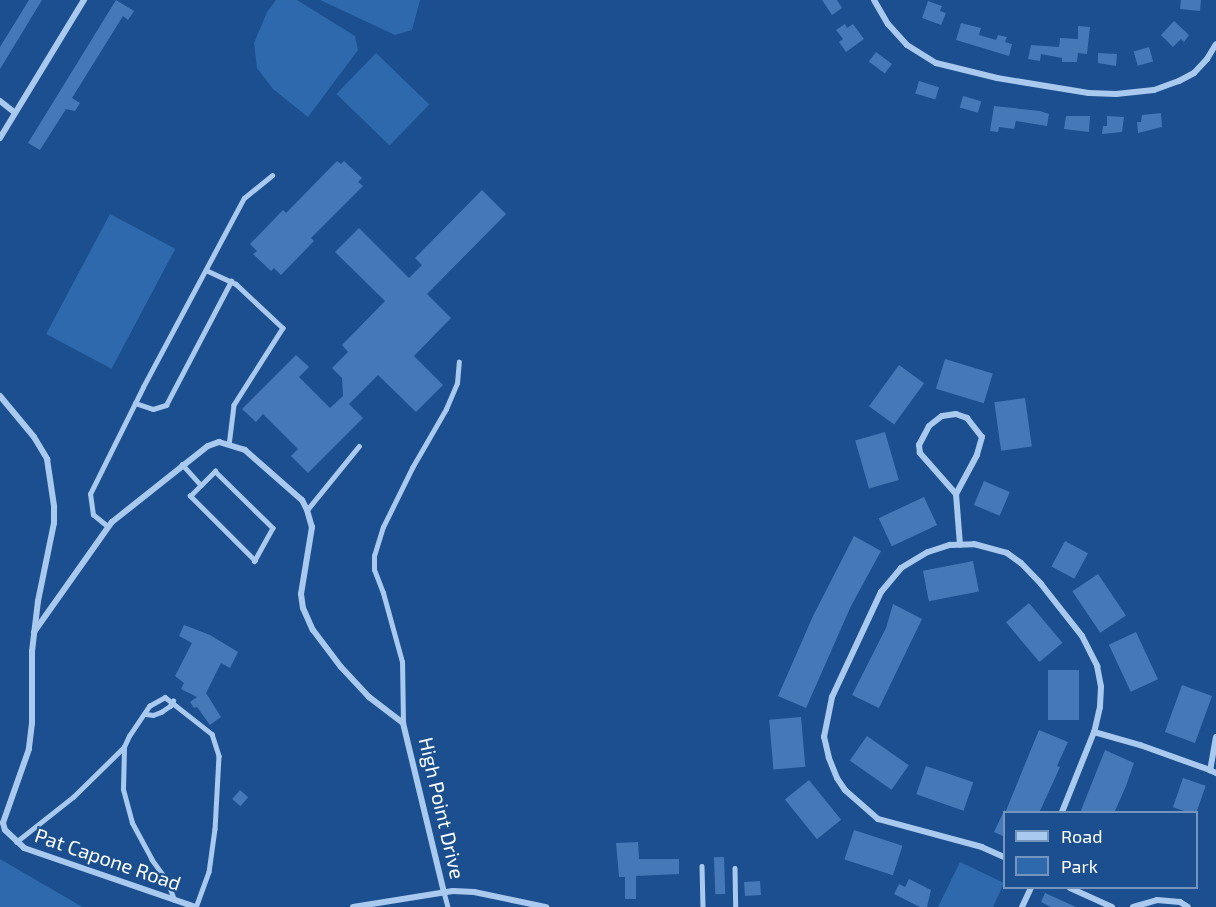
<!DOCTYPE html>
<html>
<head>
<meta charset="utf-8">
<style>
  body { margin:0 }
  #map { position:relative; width:1216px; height:907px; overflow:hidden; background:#1b4f8f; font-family:"Exo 2",sans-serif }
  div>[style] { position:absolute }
  .green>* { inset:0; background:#2e69ad; transform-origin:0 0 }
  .building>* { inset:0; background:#4478b7; transform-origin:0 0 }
  .lane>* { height:4.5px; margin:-2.25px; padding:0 2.25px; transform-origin:2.25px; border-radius:2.25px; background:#a9c9ee }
  .street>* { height:6px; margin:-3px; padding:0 3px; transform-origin:3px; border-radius:3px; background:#a9c9ee }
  span { translate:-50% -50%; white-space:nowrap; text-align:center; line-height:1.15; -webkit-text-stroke:4.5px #1b4f8f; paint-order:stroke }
  .street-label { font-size:20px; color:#fff }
  .legend { position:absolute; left:1003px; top:811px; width:195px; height:78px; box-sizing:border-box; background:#1b4f8f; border:2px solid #7695bc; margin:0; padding:8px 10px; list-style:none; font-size:18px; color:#fff }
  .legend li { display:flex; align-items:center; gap:12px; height:30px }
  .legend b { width:30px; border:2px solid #7695bc }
</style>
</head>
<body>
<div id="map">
  <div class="green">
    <div style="clip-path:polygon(276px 0,297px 0,355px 36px,358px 50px,308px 117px,273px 89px,257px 68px,254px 43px,267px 12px)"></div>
    <div style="clip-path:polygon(320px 0,420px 0,412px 30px,395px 35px)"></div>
    <div style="left:376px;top:53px;width:74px;height:57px;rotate:44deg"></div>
    <div style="left:110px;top:214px;width:74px;height:136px;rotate:28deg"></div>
    <div style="clip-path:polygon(0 859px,79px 905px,83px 907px,0 907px)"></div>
    <div style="clip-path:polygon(960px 862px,1004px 883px,993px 907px,938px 907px)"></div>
  </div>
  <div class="building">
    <div style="clip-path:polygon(29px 0,42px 0,0 69px,0 47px)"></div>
    <div style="clip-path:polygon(116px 0,134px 11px,128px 20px,123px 16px,72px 98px,80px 103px,75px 111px,66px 109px,40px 150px,28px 143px)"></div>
    <div style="clip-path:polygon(822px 0,837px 0,842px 8px,832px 15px)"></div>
    <div style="clip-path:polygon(1181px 0,1201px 0,1200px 11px,1180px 9px)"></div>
    <div style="clip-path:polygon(928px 1px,942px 6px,940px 11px,946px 13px,941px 25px,922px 18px)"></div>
    <div style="clip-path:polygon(1174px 21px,1189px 35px,1184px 42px,1181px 39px,1173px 47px,1161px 35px)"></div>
    <div style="clip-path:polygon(961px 23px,981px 28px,979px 35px,996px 40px,998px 35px,1007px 37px,1005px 42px,1012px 44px,1009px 56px,956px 40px)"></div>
    <div style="clip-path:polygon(845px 24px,847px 28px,853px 24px,864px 39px,846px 52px,839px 42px,843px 39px,836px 30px)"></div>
    <div style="clip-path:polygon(1078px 26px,1090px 27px,1087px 54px,1078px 53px,1077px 62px,1062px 62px,1062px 58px,1041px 54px,1040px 61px,1028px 59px,1031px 45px,1059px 47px,1060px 38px,1078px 39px)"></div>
    <div style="left:1149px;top:47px;width:15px;height:16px;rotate:74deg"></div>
    <div style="left:876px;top:52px;width:20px;height:12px;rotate:37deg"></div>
    <div style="clip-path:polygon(1098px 53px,1117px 54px,1116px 66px,1098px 63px)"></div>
    <div style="left:919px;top:81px;width:21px;height:13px;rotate:17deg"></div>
    <div style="left:963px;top:96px;width:19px;height:12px;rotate:16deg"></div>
    <div style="clip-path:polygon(994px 106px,1040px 111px,1049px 114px,1047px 126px,1016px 121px,1014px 129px,999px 127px,998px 132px,990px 131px)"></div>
    <div style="clip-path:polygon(1161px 113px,1162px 127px,1138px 133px,1137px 122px,1141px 122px,1142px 115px)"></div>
    <div style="clip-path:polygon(1066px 116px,1090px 116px,1089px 132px,1064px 129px)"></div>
    <div style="clip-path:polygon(1107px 116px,1124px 117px,1122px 132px,1102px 134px,1103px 126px,1107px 126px)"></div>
    <div style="clip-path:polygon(337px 161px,341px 164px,344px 161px,362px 178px,358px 182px,363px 186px,311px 238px,314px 241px,281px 275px,274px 268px,271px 271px,253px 254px,257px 251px,250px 244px,283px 210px,286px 213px)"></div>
    <div style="clip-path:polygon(482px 190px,506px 214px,427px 294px,451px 318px,414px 356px,443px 385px,416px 412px,378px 375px,349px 404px,363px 418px,308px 473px,291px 456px,298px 449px,263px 414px,256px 422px,242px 409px,296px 355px,309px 367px,299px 377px,330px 408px,343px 396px,342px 378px,332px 368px,348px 352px,342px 345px,385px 301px,335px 252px,359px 228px,409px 278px,422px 265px,415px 258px)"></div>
    <div style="left:945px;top:359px;width:50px;height:31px;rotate:17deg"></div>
    <div style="left:899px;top:365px;width:31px;height:51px;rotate:36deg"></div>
    <div style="left:1025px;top:398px;width:49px;height:31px;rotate:82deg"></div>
    <div style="left:885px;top:432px;width:50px;height:31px;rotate:74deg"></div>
    <div style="left:984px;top:481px;width:28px;height:26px;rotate:23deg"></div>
    <div style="left:924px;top:497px;width:31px;height:50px;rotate:65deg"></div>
    <div style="clip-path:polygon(854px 536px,881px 551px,851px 606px,806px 708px,778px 696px,813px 616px)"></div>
    <div style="left:1065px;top:541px;width:26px;height:29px;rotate:28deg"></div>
    <div style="left:973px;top:561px;width:31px;height:51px;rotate:79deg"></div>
    <div style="left:1098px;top:574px;width:50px;height:31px;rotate:56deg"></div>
    <div style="left:1029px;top:603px;width:52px;height:30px;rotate:50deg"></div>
    <div style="clip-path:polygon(893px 604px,922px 619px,879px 708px,852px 695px,886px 628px)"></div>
    <div style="clip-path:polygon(184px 625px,210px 635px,238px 652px,230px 668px,221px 663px,206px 693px,221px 717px,210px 725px,197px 707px,194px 708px,190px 702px,197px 697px,181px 689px,184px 683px,175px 676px,192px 643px,179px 636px)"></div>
    <div style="left:1136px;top:632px;width:52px;height:30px;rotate:65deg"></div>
    <div style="left:1048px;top:670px;width:31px;height:50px"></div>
    <div style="left:1182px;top:685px;width:32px;height:50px;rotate:20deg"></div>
    <div style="left:801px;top:717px;width:50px;height:32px;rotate:85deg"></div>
    <div style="clip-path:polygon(1039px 730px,1068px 742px,1057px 766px,1060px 767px,1039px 813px,1005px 813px)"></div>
    <div style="left:867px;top:736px;width:51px;height:30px;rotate:35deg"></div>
    <div style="clip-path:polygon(1105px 750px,1134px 763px,1126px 786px,1114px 813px,1080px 813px)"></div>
    <div style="left:926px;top:766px;width:50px;height:30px;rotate:19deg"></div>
    <div style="left:1183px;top:778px;width:24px;height:31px;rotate:19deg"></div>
    <div style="left:809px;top:780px;width:51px;height:31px;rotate:51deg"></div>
    <div style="left:240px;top:790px;width:11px;height:12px;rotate:41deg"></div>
    <div style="clip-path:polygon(1005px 809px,1005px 837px,994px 832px)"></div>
    <div style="left:854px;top:830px;width:51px;height:31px;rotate:18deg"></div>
    <div style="clip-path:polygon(638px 842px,639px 859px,679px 859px,679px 874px,636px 876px,636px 899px,625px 899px,625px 877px,619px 877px,616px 843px)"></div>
    <div style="left:724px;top:857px;width:37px;height:10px;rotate:88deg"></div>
    <div style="clip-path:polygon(909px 879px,931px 890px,927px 907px,920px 907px,894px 894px,899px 884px,905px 887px)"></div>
    <div style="left:760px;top:881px;width:14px;height:16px;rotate:86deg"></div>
    <div style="clip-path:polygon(1045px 893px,1076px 907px,1051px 907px,1041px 902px)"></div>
  </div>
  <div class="lane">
    <div style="left:206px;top:270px;width:33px;rotate:25deg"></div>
    <div style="left:236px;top:284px;width:64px;rotate:43.1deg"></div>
    <div style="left:283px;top:328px;width:91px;rotate:122.5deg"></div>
    <div style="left:234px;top:405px;width:39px;rotate:97deg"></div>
    <div style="left:135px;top:403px;width:19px;rotate:18deg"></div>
    <div style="left:153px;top:409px;width:14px;rotate:-17deg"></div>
    <div style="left:166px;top:405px;width:140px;rotate:-62.3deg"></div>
    <div style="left:182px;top:464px;width:28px;rotate:48deg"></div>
    <div style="left:201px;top:485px;width:20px;rotate:-45deg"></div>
    <div style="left:215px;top:471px;width:81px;rotate:44.5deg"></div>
    <div style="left:273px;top:528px;width:38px;rotate:119deg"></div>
    <div style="left:255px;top:561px;width:92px;rotate:-135deg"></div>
    <div style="left:190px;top:496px;width:16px;rotate:-45deg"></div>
    <div style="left:307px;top:510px;width:82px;rotate:-50.9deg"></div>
    <div style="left:108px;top:527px;width:19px;rotate:-141deg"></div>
    <div style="left:93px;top:515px;width:21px;rotate:-98deg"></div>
    <div style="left:90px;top:494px;width:119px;rotate:-63.6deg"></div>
    <div style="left:143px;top:387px;width:214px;rotate:-61.9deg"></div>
    <div style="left:244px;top:198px;width:36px;rotate:-39deg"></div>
    <div style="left:146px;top:714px;width:7px;rotate:8deg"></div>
    <div style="left:153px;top:715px;width:9px;rotate:-21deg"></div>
    <div style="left:161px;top:712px;width:11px;rotate:-34deg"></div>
    <div style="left:170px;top:706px;width:6px;rotate:-59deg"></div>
    <div style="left:403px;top:723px;width:61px;rotate:-90.9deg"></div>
    <div style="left:402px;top:662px;width:72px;rotate:-105.4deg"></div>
    <div style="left:383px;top:593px;width:25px;rotate:-111deg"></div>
    <div style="left:374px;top:570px;width:14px;rotate:-90deg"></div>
    <div style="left:374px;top:556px;width:30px;rotate:-73deg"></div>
    <div style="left:383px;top:527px;width:66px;rotate:-63.8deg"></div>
    <div style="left:412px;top:468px;width:68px;rotate:-60deg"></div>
    <div style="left:446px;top:409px;width:28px;rotate:-67deg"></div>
    <div style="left:457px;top:383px;width:21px;rotate:-85deg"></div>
    <div style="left:16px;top:842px;width:73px;rotate:-38.3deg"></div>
    <div style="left:73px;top:797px;width:71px;rotate:-44.4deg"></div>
    <div style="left:702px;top:866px;width:41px;rotate:88.6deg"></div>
    <div style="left:735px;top:868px;width:39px;rotate:89deg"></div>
    <div style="left:444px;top:892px;width:16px;rotate:75deg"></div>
    <div style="left:174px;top:900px;width:20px;rotate:-110deg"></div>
    <div style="left:167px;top:881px;width:26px;rotate:-126deg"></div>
    <div style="left:152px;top:860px;width:42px;rotate:-118.4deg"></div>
    <div style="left:132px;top:823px;width:35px;rotate:-105deg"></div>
    <div style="left:123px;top:789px;width:42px;rotate:-88.6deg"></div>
    <div style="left:124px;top:747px;width:12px;rotate:-66deg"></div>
    <div style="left:129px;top:736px;width:36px;rotate:-56deg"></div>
    <div style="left:149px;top:706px;width:18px;rotate:-29deg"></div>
    <div style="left:165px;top:697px;width:60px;rotate:38.2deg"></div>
    <div style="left:212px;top:734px;width:23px;rotate:72deg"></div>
    <div style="left:219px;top:756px;width:73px;rotate:93.1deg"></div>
    <div style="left:215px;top:829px;width:43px;rotate:97.9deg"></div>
    <div style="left:209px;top:872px;width:37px;rotate:110deg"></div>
  </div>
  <div class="street">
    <div style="left:874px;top:0;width:28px;rotate:60deg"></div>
    <div style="left:888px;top:24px;width:28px;rotate:48deg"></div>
    <div style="left:907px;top:45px;width:34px;rotate:32deg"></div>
    <div style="left:936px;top:63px;width:63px;rotate:13.8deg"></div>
    <div style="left:997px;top:78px;width:93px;rotate:9.3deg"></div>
    <div style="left:1089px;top:93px;width:27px;rotate:2deg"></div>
    <div style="left:1116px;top:94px;width:38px;rotate:-6deg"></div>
    <div style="left:1154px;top:90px;width:27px;rotate:-20deg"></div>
    <div style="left:1179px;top:81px;width:17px;rotate:-28deg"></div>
    <div style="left:1194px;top:73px;width:19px;rotate:-47deg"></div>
    <div style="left:1207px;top:59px;width:17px;rotate:-59deg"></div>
    <div style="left:0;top:101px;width:18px;rotate:38deg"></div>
    <div style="left:0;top:138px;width:162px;rotate:-58.7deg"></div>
    <div style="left:0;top:396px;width:53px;rotate:50.3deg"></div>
    <div style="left:34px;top:437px;width:26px;rotate:59deg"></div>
    <div style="left:47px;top:459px;width:48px;rotate:81.5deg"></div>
    <div style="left:54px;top:506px;width:17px;rotate:90deg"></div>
    <div style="left:54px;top:523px;width:80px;rotate:101.6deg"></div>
    <div style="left:38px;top:601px;width:50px;rotate:96.8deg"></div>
    <div style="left:32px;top:651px;width:72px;rotate:90deg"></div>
    <div style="left:32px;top:723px;width:26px;rotate:97deg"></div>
    <div style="left:29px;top:749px;width:78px;rotate:109.4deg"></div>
    <div style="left:3px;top:823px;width:7px;rotate:74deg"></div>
    <div style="left:5px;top:830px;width:26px;rotate:43deg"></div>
    <div style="left:24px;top:848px;width:181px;rotate:19deg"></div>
    <div style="left:956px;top:414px;width:12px;rotate:20deg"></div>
    <div style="left:967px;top:418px;width:24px;rotate:52deg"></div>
    <div style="left:982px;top:437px;width:19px;rotate:106deg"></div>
    <div style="left:977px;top:455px;width:44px;rotate:118.3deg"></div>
    <div style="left:956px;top:494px;width:55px;rotate:-131.3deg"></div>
    <div style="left:920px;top:453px;width:8px;rotate:-97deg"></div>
    <div style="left:919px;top:445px;width:21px;rotate:-62deg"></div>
    <div style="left:929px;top:426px;width:16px;rotate:-38deg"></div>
    <div style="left:942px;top:416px;width:14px;rotate:-8deg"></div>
    <div style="left:956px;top:494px;width:51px;rotate:85.5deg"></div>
    <div style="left:34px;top:632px;width:135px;rotate:-54.7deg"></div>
    <div style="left:112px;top:522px;width:122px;rotate:-38.4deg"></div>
    <div style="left:208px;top:446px;width:12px;rotate:-20deg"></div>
    <div style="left:219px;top:442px;width:27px;rotate:17deg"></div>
    <div style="left:245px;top:450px;width:76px;rotate:41.3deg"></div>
    <div style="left:302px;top:500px;width:11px;rotate:63deg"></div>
    <div style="left:307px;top:510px;width:18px;rotate:74deg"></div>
    <div style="left:312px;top:527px;width:68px;rotate:99.3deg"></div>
    <div style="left:301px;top:594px;width:14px;rotate:82deg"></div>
    <div style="left:303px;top:608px;width:24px;rotate:66deg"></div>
    <div style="left:313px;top:630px;width:46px;rotate:52.9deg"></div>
    <div style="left:341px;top:667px;width:41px;rotate:47deg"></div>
    <div style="left:369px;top:697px;width:43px;rotate:37.4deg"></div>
    <div style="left:403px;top:723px;width:174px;rotate:76.4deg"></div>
    <div style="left:1094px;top:732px;width:48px;rotate:15.8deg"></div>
    <div style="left:1140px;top:745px;width:74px;rotate:19.7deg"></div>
    <div style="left:1216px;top:737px;width:34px;rotate:100deg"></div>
    <div style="left:1210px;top:770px;width:7px;rotate:27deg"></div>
    <div style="left:1004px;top:857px;width:24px;rotate:-156deg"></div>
    <div style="left:982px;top:847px;width:108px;rotate:-164.9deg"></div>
    <div style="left:878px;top:819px;width:44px;rotate:-138.7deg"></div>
    <div style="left:845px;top:790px;width:14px;rotate:-124deg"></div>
    <div style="left:837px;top:778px;width:22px;rotate:-112deg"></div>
    <div style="left:829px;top:758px;width:22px;rotate:-103deg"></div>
    <div style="left:824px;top:737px;width:41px;rotate:-78.7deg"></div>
    <div style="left:832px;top:697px;width:116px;rotate:-65deg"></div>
    <div style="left:881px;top:592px;width:31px;rotate:-50deg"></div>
    <div style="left:901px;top:568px;width:31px;rotate:-31deg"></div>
    <div style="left:928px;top:552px;width:23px;rotate:-18deg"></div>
    <div style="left:950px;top:545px;width:24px;rotate:-2deg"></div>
    <div style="left:974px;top:544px;width:34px;rotate:15deg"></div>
    <div style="left:1007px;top:553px;width:17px;rotate:36deg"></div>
    <div style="left:1021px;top:563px;width:29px;rotate:46deg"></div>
    <div style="left:1041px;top:584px;width:66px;rotate:51.7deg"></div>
    <div style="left:1082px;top:636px;width:34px;rotate:63deg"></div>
    <div style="left:1097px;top:666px;width:21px;rotate:79deg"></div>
    <div style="left:1101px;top:687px;width:20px;rotate:93deg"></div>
    <div style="left:1100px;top:707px;width:26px;rotate:103deg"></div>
    <div style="left:1094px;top:732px;width:86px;rotate:111.8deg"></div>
    <div style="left:1070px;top:888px;width:46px;rotate:24.3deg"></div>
    <div style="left:353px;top:907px;width:101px;rotate:-9.1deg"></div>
    <div style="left:453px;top:891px;width:21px;rotate:3deg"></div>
    <div style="left:474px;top:892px;width:74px;rotate:11.8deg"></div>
    <div style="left:1022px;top:907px;width:21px;rotate:-65deg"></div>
    <div style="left:1133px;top:907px;width:25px;rotate:-16deg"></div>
    <div style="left:1157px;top:900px;width:23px;rotate:5deg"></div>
    <div style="left:1180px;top:902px;width:9px;rotate:32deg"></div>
  </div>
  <div class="street-label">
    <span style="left:442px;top:808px;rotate:77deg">High Point Drive</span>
    <span style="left:108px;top:859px;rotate:19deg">Pat Capone Road</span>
  </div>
  <ul class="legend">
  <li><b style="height:8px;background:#a9c9ee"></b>Road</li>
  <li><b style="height:16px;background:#2e69ad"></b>Park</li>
  </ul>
</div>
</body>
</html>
